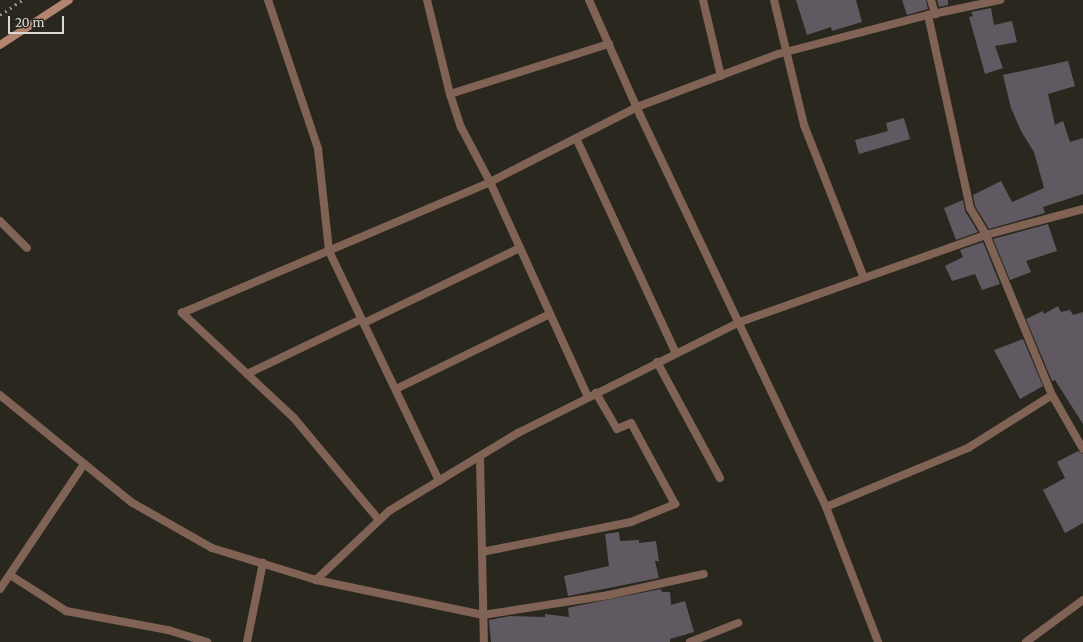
<!DOCTYPE html>
<html>
<head>
<meta charset="utf-8">
<style>
  body { margin:0 }
  #map { position:relative; width:1083px; height:642px; overflow:hidden; background:#2a271f; font-family:Merriweather,serif }
  div>[style] { position:absolute }
  .building>* { inset:0; background:#605961 }
  .street>* { height:8px; margin:-4px; padding:0 4px; transform-origin:4px; border-radius:4px; background:#816356 }
  .secondary>* { height:8px; margin:-4px; padding:0 4px; transform-origin:4px; border-radius:4px; background:#b38470 }
  .rail>* { height:3px; margin-top:-1.5px; transform-origin:0; background:repeating-linear-gradient(90deg,#96938d 0 2px,transparent 0 6px) }
  span { translate:-50% -50%; white-space:nowrap; text-align:center; line-height:1.15; -webkit-text-stroke:3px #2a271f; paint-order:stroke }
  .scale { position:absolute; left:8px; top:16px; width:56px; height:18px; box-sizing:border-box; border:2px solid #dbd8d3; border-top:0; padding-left:5px; font-size:12px; line-height:14px; white-space:nowrap; color:#dbd8d3; -webkit-text-stroke:3px #2a271f; paint-order:stroke }
</style>
</head>
<body>
<div id="map">
  <div class="building">
    <div style="clip-path:polygon(796px 0,856px 0,862px 22px,832px 31px,831px 27px,807px 35px)"></div>
    <div style="clip-path:polygon(902px 0,926px 0,928px 9px,907px 15px)"></div>
    <div style="clip-path:polygon(937px 0,948px 0,948px 5px,939px 7px)"></div>
    <div style="clip-path:polygon(991px 8px,994px 25px,1012px 21px,1017px 42px,995px 46px,1003px 68px,985px 74px,969px 17px,973px 16px,971px 12px)"></div>
    <div style="clip-path:polygon(1068px 61px,1075px 86px,1048px 94px,1055px 125px,1063px 121px,1070px 142px,1083px 138px,1083px 194px,1043px 207px,1045px 213px,989px 229px,975px 206px,973px 195px,1001px 181px,1012px 202px,1044px 188px,1034px 152px,1021px 131px,1011px 108px,1003px 75px)"></div>
    <div style="clip-path:polygon(904px 118px,910px 139px,859px 154px,855px 140px,888px 131px,886px 123px)"></div>
    <div style="clip-path:polygon(963px 200px,965px 211px,978px 232px,956px 240px,944px 208px)"></div>
    <div style="clip-path:polygon(1048px 224px,1057px 251px,1026px 261px,1031px 272px,1010px 280px,993px 239px)"></div>
    <div style="clip-path:polygon(983px 242px,1000px 284px,982px 290px,975px 274px,952px 281px,945px 266px,963px 257px,960px 250px)"></div>
    <div style="clip-path:polygon(1058px 306px,1061px 312px,1070px 310px,1073px 315px,1083px 312px,1083px 424px,1055px 380px,1052px 381px,1026px 319px,1043px 311px,1044px 314px)"></div>
    <div style="clip-path:polygon(1023px 339px,1043px 386px,1020px 399px,994px 350px)"></div>
    <div style="clip-path:polygon(1078px 451px,1083px 454px,1083px 523px,1065px 533px,1043px 490px,1065px 478px,1057px 462px)"></div>
    <div style="clip-path:polygon(619px 532px,620px 541px,639px 540px,639px 543px,656px 541px,659px 561px,655px 561px,659px 578px,568px 596px,564px 576px,609px 566px,605px 534px)"></div>
    <div style="clip-path:polygon(661px 589px,662px 592px,670px 592px,671px 605px,685px 601px,694px 632px,670px 639px,670px 642px,491px 642px,489px 620px,510px 616px,545px 617px,545px 614px,569px 617px,568px 608px,571px 607px)"></div>
  </div>
  <div class="street">
    <div style="left:268px;top:0;width:157px;rotate:71.4deg"></div>
    <div style="left:318px;top:149px;width:103px;rotate:83.8deg"></div>
    <div style="left:329px;top:251px;width:255px;rotate:64.4deg"></div>
    <div style="left:427px;top:0;width:97px;rotate:76.3deg"></div>
    <div style="left:450px;top:94px;width:35px;rotate:72deg"></div>
    <div style="left:461px;top:127px;width:62px;rotate:62.2deg"></div>
    <div style="left:490px;top:182px;width:236px;rotate:65.5deg"></div>
    <div style="left:589px;top:0;width:126px;rotate:66.1deg"></div>
    <div style="left:640px;top:115px;width:434px;rotate:64.6deg"></div>
    <div style="left:826px;top:507px;width:145px;rotate:68.9deg"></div>
    <div style="left:703px;top:0;width:78px;rotate:76.7deg"></div>
    <div style="left:774px;top:0;width:129px;rotate:76.5deg"></div>
    <div style="left:804px;top:125px;width:164px;rotate:68.6deg"></div>
    <div style="left:931px;top:0;width:15px;rotate:74deg"></div>
    <div style="left:928px;top:15px;width:198px;rotate:77.7deg"></div>
    <div style="left:970px;top:208px;width:31px;rotate:59deg"></div>
    <div style="left:986px;top:235px;width:173px;rotate:67.6deg"></div>
    <div style="left:1052px;top:395px;width:62px;rotate:60.1deg"></div>
    <div style="left:450px;top:94px;width:167px;rotate:-17.5deg"></div>
    <div style="left:576px;top:138px;width:237px;rotate:65.1deg"></div>
    <div style="left:0;top:221px;width:38px;rotate:45deg"></div>
    <div style="left:364px;top:323px;width:173px;rotate:-25.7deg"></div>
    <div style="left:657px;top:362px;width:132px;rotate:61.5deg"></div>
    <div style="left:247px;top:374px;width:127px;rotate:-25.6deg"></div>
    <div style="left:396px;top:389px;width:171px;rotate:-26deg"></div>
    <div style="left:0;top:395px;width:169px;rotate:39.2deg"></div>
    <div style="left:131px;top:502px;width:93px;rotate:29.6deg"></div>
    <div style="left:212px;top:548px;width:109px;rotate:17.1deg"></div>
    <div style="left:316px;top:580px;width:171px;rotate:11.8deg"></div>
    <div style="left:483px;top:615px;width:128px;rotate:-9deg"></div>
    <div style="left:609px;top:595px;width:97px;rotate:-12.5deg"></div>
    <div style="left:480px;top:457px;width:185px;rotate:88.8deg"></div>
    <div style="left:826px;top:507px;width:154px;rotate:-22.6deg"></div>
    <div style="left:968px;top:448px;width:99px;rotate:-32.2deg"></div>
    <div style="left:379px;top:520px;width:133px;rotate:-129.8deg"></div>
    <div style="left:294px;top:418px;width:154px;rotate:-136.8deg"></div>
    <div style="left:182px;top:313px;width:335px;rotate:-23deg"></div>
    <div style="left:490px;top:182px;width:165px;rotate:-27deg"></div>
    <div style="left:637px;top:107px;width:151px;rotate:-20.6deg"></div>
    <div style="left:778px;top:54px;width:155px;rotate:-14.6deg"></div>
    <div style="left:928px;top:15px;width:74px;rotate:-11.8deg"></div>
    <div style="left:482px;top:552px;width:152px;rotate:-11.4deg"></div>
    <div style="left:631px;top:522px;width:48px;rotate:-22.2deg"></div>
    <div style="left:675px;top:504px;width:92px;rotate:-118.5deg"></div>
    <div style="left:631px;top:423px;width:15px;rotate:157deg"></div>
    <div style="left:617px;top:429px;width:42px;rotate:-120.3deg"></div>
    <div style="left:10px;top:575px;width:67px;rotate:32.7deg"></div>
    <div style="left:66px;top:611px;width:104px;rotate:10.6deg"></div>
    <div style="left:168px;top:630px;width:41px;rotate:17.1deg"></div>
    <div style="left:316px;top:580px;width:100px;rotate:-43.4deg"></div>
    <div style="left:389px;top:511px;width:151px;rotate:-31.2deg"></div>
    <div style="left:518px;top:433px;width:248px;rotate:-26.6deg"></div>
    <div style="left:740px;top:322px;width:261px;rotate:-19.5deg"></div>
    <div style="left:986px;top:235px;width:100px;rotate:-15deg"></div>
    <div style="left:0;top:589px;width:151px;rotate:-56.1deg"></div>
    <div style="left:247px;top:642px;width:81px;rotate:-78.6deg"></div>
    <div style="left:690px;top:642px;width:52px;rotate:-21.6deg"></div>
    <div style="left:1026px;top:642px;width:71px;rotate:-36.4deg"></div>
  </div>
  <div class="secondary">
    <div style="left:0;top:45px;width:82px;rotate:-33.1deg"></div>
  </div>
  <div class="rail">
    <div style="left:0;top:15px;width:27px;rotate:-34deg"></div>
  </div>
  <div class="scale">20 m</div>
</div>
</body>
</html>
